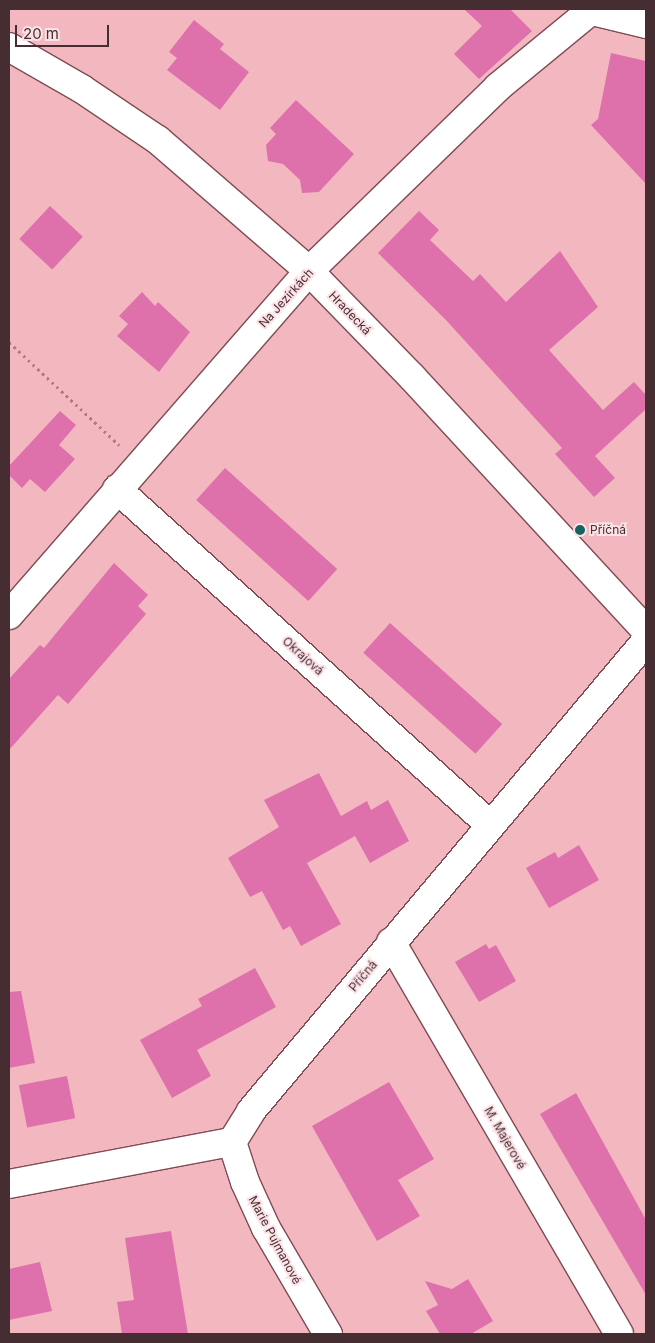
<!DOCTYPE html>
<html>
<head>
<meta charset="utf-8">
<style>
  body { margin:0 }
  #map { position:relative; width:655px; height:1343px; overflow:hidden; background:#f3b7c0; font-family:Inter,sans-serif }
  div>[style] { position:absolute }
  .building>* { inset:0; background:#de71ab; transform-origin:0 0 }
  .path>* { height:3px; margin-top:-1.5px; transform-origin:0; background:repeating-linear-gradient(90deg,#a97c83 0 2.5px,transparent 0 6.5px) }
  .roads { filter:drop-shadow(1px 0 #7f4b54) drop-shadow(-1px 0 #7f4b54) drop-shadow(0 1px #7f4b54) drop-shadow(0 -1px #7f4b54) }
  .minor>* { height:28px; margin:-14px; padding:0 14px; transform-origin:14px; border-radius:14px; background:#fff }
  .dots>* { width:14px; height:14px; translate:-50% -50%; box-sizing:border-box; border:2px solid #fce2e6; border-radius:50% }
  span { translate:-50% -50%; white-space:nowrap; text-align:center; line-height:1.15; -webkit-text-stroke:4px #fce2e6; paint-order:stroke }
  .street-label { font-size:12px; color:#452d31 }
  .poi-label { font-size:12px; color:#452d31 }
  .left { translate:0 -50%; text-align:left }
  .frame { position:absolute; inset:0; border:10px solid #452d31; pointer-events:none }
  .scale { position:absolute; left:15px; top:25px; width:94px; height:22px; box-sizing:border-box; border:2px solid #452d31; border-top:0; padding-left:6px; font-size:15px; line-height:18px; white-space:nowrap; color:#452d31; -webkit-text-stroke:4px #fce2e6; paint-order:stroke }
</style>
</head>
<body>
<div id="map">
  <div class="building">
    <div style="clip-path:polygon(464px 9px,510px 9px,532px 31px,479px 79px,454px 54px,482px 26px)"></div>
    <div style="clip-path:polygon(194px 20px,224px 44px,220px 49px,249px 72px,220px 110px,167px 70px,177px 58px,169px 52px)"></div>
    <div style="clip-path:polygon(611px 53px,646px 61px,646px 184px,591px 125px,598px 119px)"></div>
    <div style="clip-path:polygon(296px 100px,354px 154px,319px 192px,302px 193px,300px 180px,283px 164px,268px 161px,266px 145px,276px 134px,270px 128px)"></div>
    <div style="left:50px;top:206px;width:45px;height:45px;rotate:43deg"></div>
    <div style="clip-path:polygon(419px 211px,439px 230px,430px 240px,473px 281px,480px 274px,506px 302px,560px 251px,598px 307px,549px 350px,603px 410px,634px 382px,646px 395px,646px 409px,595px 456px,615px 478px,594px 497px,555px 454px,562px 448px,446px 320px,378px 253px)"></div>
    <div style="clip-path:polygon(142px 292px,155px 306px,158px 302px,190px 332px,159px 372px,117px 336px,128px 324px,119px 316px)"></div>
    <div style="clip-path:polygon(60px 411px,76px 425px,59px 445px,75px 459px,45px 492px,30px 479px,22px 488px,9px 475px,9px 466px)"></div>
    <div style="left:225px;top:468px;width:151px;height:43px;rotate:42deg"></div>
    <div style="clip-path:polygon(114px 563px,148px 595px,138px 606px,146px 614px,68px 704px,58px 695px,9px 750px,9px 679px,40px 645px,44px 648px)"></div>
    <div style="left:390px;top:623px;width:151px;height:40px;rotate:42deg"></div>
    <div style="clip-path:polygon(319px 773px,341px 816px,367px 801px,371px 810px,388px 800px,409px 841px,370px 863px,355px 836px,307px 863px,341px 924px,301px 946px,290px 926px,283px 930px,262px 891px,250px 897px,228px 858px,279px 827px,264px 800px)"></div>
    <div style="clip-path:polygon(579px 845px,599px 880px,549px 908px,526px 868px,555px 852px,558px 858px)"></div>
    <div style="clip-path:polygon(486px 944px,489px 949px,496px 945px,516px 981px,479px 1002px,455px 962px)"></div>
    <div style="clip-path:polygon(255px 968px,276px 1007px,197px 1050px,211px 1076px,172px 1098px,140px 1040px,202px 1006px,198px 999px)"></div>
    <div style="clip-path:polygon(21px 991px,35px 1063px,9px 1068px,9px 992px)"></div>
    <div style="left:67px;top:1076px;width:43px;height:49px;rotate:79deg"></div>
    <div style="clip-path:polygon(389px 1082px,434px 1159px,398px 1180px,420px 1216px,377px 1241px,312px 1126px)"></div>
    <div style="clip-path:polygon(576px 1093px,646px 1220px,646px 1295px,540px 1114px)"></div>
    <div style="clip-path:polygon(171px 1231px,188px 1334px,122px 1334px,117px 1302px,134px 1300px,125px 1238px)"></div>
    <div style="clip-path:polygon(40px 1262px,52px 1311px,9px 1320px,9px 1269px)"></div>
    <div style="clip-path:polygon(468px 1279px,493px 1321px,471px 1334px,440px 1334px,426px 1311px,438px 1305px,425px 1281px,452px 1289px)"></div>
  </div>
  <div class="path">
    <div style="left:9px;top:342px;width:151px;rotate:43.1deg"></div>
  </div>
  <div class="roads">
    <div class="minor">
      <div style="left:592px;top:11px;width:56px;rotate:13.5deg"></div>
      <div style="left:9px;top:47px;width:84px;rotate:29.9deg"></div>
      <div style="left:82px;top:89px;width:92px;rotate:33.9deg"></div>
      <div style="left:158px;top:140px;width:200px;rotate:40.9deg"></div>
      <div style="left:309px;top:271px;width:148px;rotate:45.8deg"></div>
      <div style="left:412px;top:377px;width:345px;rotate:47.3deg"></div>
      <div style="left:117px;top:489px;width:501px;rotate:42deg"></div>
      <div style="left:9px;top:615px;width:456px;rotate:-48.9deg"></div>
      <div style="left:309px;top:271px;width:264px;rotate:-44.2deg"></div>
      <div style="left:498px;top:87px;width:123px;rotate:-39.4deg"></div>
      <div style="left:391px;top:942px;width:453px;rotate:59.8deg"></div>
      <div style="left:232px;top:1142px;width:42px;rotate:72deg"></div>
      <div style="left:245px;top:1182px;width:51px;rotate:65.5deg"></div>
      <div style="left:266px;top:1228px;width:123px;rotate:59.7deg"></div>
      <div style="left:9px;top:1184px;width:227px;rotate:-10.7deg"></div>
      <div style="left:232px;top:1142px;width:36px;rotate:-58deg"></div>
      <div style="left:251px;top:1111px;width:614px;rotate:-49.96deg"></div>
    </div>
  </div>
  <div class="dots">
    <div style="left:580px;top:530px;background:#15635e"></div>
  </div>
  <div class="street-label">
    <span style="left:286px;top:298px;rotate:-48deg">Na Jezírkách</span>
    <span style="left:350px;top:313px;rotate:46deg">Hradecká</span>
    <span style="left:303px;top:656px;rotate:42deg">Okrajová</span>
    <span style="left:363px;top:976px;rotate:-50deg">Příčná</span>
    <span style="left:505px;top:1138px;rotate:60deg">M. Majerové</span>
    <span style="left:275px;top:1240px;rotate:62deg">Marie Pujmanové</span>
  </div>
  <div class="poi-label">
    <span class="left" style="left:590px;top:530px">Příčná</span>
  </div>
  <div class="frame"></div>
  <div class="scale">20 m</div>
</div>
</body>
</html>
